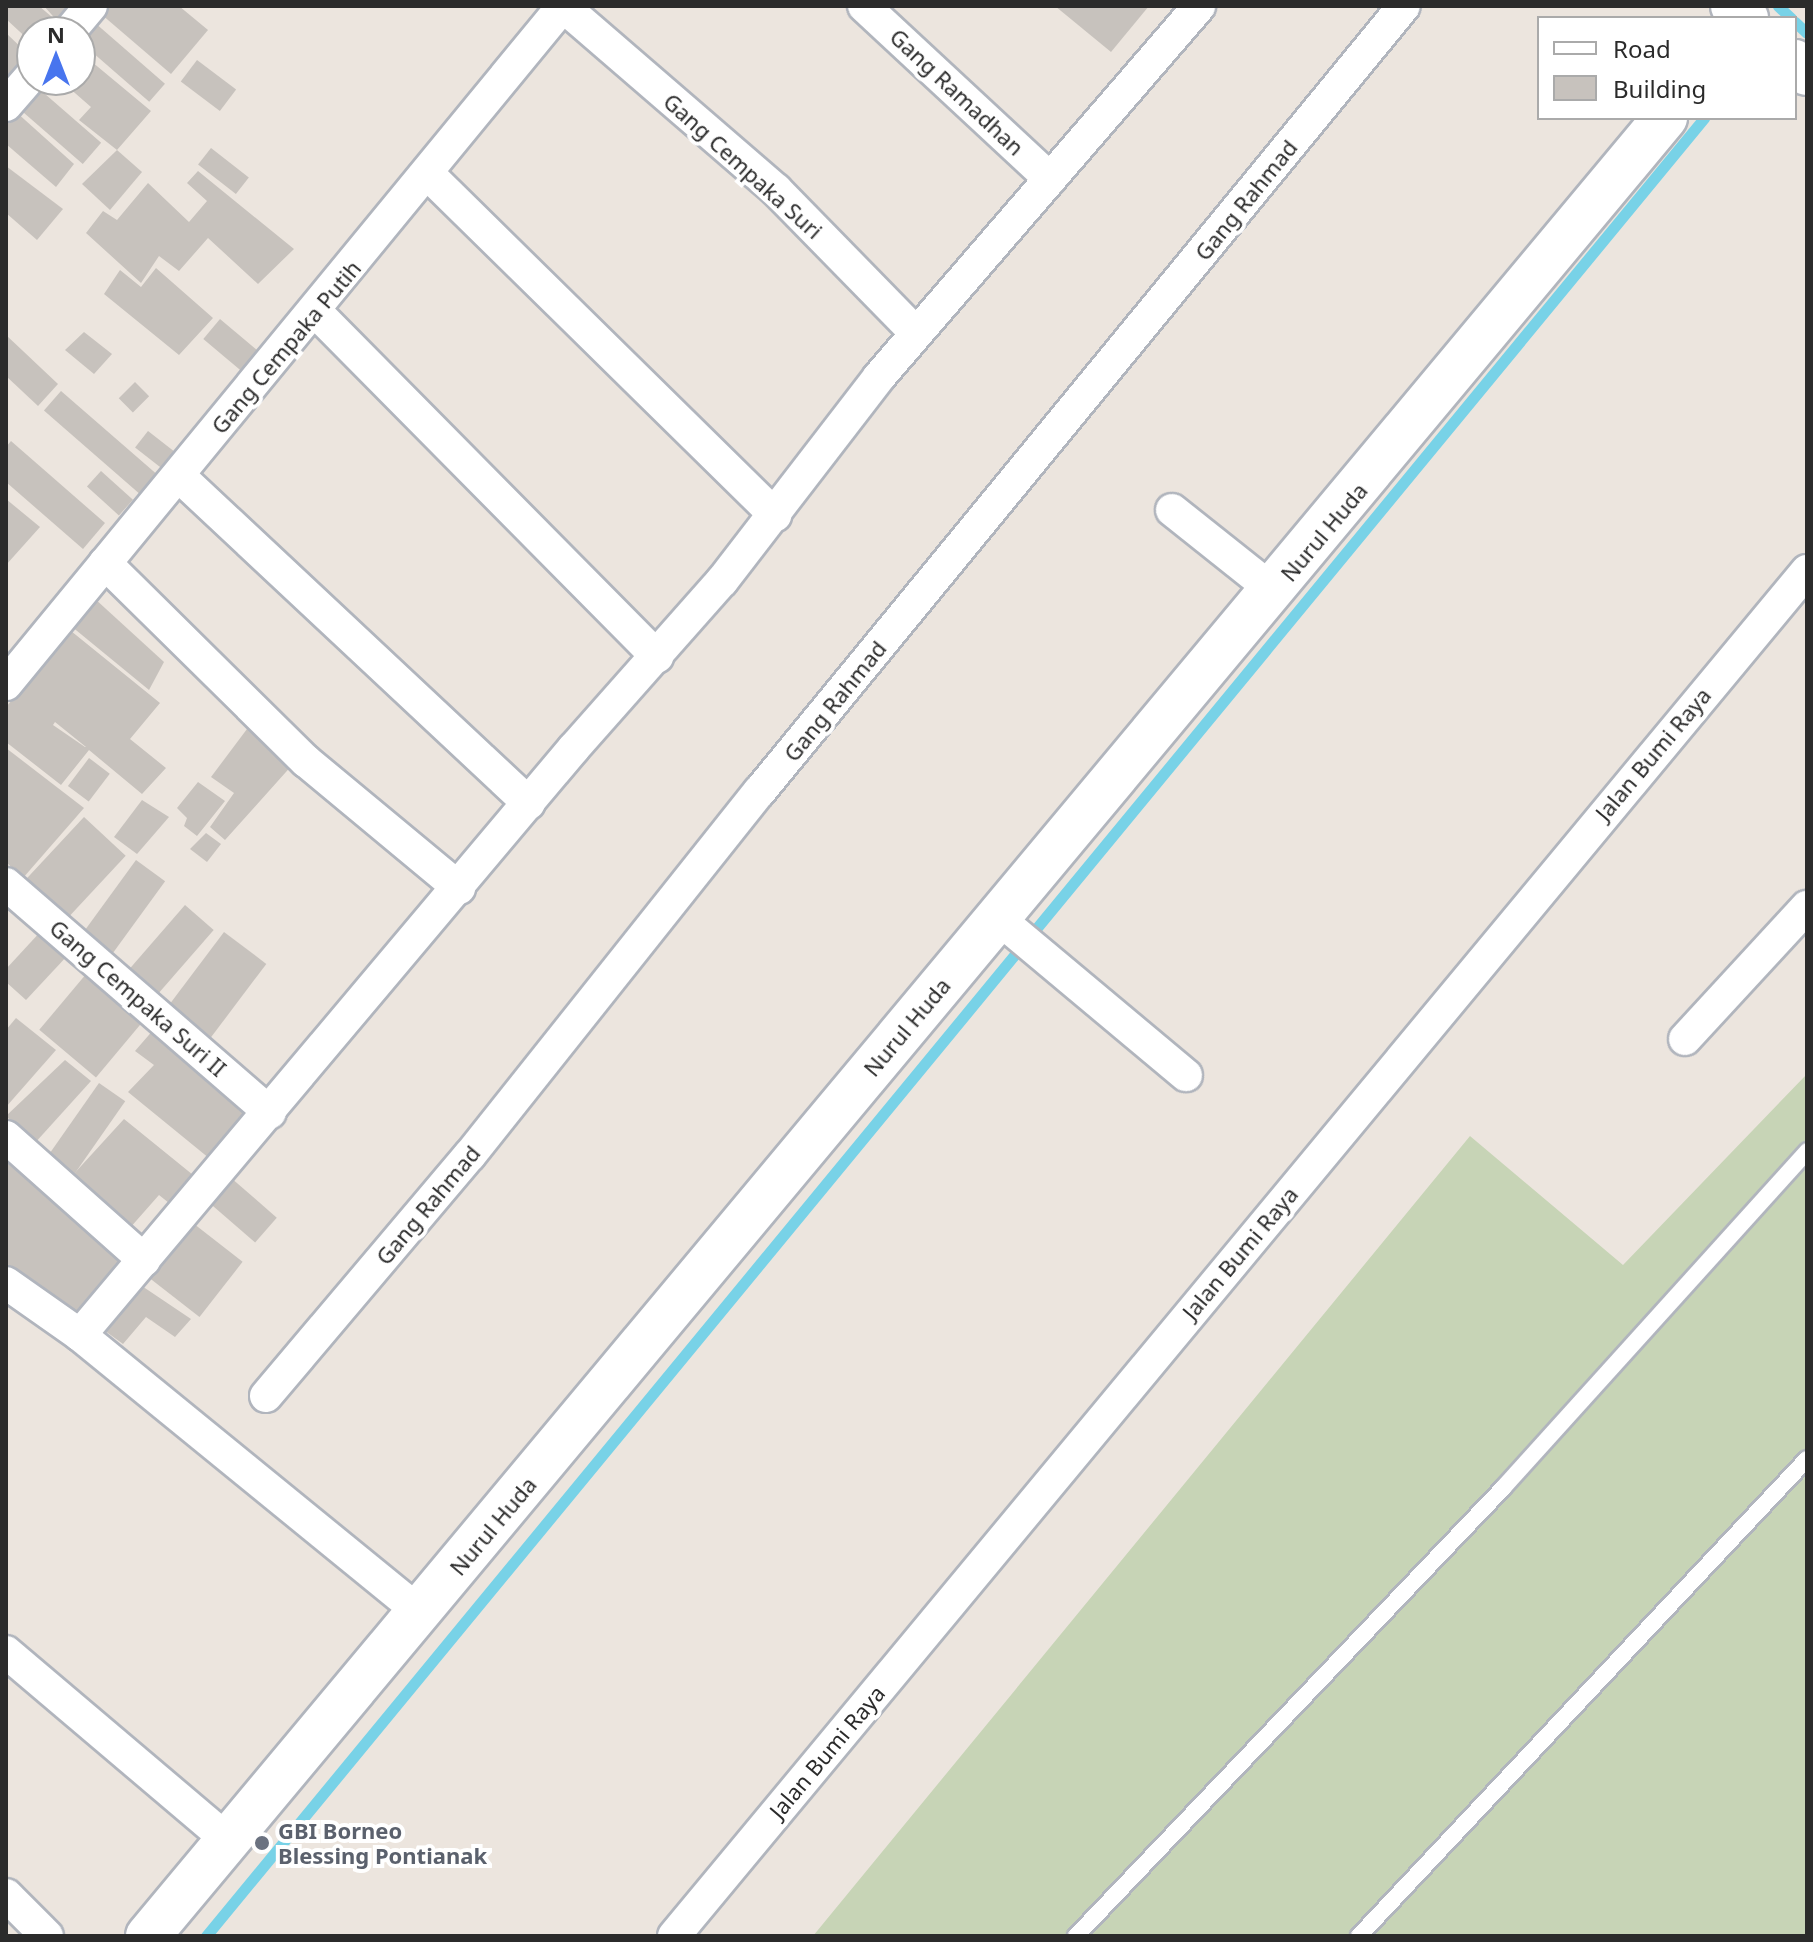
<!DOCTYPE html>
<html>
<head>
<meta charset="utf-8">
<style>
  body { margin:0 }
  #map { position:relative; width:1813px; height:1942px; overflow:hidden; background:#ece5de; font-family:"Noto Sans",sans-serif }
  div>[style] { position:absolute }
  .cemetery>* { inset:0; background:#c7d4b6 }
  .stream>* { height:11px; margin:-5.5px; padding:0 5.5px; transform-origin:5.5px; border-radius:5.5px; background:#78d2e7 }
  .building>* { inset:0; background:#c7c2bd; transform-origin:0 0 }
  .roads { filter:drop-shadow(2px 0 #b1b5bd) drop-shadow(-2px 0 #b1b5bd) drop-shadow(0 2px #b1b5bd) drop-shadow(0 -2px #b1b5bd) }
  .lane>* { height:16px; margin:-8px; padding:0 8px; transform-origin:8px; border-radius:8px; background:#fff }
  .street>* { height:32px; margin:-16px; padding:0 16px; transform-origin:16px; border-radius:16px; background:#fff }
  .secondary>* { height:44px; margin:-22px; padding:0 22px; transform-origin:22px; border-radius:22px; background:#fff }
  .dots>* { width:22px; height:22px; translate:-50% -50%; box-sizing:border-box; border:4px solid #fff; border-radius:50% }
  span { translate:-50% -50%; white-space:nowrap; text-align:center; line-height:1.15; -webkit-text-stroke:8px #fff; paint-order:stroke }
  .street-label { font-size:22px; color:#2b2b2b }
  .worship-label { font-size:22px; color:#5b616d; font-weight:700 }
  .left { translate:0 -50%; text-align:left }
  .frame { position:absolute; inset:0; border:8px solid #2b2b2b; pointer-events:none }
  .legend { position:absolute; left:1537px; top:16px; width:260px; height:104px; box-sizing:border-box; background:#fff; border:2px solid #aaa; margin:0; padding:10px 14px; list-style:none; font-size:24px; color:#2b2b2b }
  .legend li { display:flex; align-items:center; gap:16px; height:40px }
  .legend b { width:40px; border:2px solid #aaa }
  .north { position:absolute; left:16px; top:16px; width:80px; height:80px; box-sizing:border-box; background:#fff; border:2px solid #aaa; border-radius:50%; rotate:0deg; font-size:22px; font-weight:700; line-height:32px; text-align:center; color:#2b2b2b }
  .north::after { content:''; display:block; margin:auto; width:28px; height:36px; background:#4875ee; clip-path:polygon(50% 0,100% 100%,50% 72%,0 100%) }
</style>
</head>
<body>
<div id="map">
  <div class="cemetery">
    <div style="clip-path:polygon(1807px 1074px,1807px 1936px,813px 1936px,1470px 1136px,1623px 1265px)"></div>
  </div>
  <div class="stream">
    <div style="left:1778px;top:6px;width:18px;rotate:43deg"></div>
    <div style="left:1795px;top:22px;width:16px;rotate:43deg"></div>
    <div style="left:206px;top:1936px;width:2356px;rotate:-50.51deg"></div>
  </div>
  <div class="building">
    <div style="clip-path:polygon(6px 6px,39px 6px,59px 23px,44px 6px,75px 6px,51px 32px,32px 32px,32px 43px,6px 19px)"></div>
    <div style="clip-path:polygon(107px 6px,179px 6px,208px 30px,171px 74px,101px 14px)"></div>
    <div style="clip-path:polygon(1055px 6px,1149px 6px,1111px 52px)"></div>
    <div style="left:94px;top:22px;width:94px;height:24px;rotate:41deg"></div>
    <div style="clip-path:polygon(6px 33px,28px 54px,6px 79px)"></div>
    <div style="clip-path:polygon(80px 52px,151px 111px,117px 150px,79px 120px,91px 107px,60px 80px,80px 80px)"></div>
    <div style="left:197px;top:60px;width:49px;height:27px;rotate:37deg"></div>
    <div style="left:37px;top:87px;width:85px;height:28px;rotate:41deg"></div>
    <div style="clip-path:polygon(15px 111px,74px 164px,56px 187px,6px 144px,6px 121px)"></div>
    <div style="left:211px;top:148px;width:48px;height:21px;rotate:38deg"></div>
    <div style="clip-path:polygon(117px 150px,142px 172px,110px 210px,82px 184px)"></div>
    <div style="clip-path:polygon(6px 166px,63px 209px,37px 240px,6px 213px)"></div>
    <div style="clip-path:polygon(198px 171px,294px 249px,258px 284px,208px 238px,179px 271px,159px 256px,141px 283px,86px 233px,103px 211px,117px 220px,148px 183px,189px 222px,207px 201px,187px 183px)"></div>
    <div style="clip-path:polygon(156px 268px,213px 318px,179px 355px,104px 294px,120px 270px,141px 287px)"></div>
    <div style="left:220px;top:319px;width:54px;height:26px;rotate:40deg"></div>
    <div style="clip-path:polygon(84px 332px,112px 354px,94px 374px,65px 350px)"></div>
    <div style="clip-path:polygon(6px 335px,58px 384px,38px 406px,6px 376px)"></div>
    <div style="left:135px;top:382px;width:20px;height:23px;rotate:45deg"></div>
    <div style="left:61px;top:391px;width:127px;height:26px;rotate:41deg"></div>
    <div style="left:148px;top:431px;width:37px;height:21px;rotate:38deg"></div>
    <div style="clip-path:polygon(11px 441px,105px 523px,83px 549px,6px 482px,6px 447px)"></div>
    <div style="left:101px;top:471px;width:43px;height:21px;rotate:42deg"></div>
    <div style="clip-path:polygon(6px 499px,40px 527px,6px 565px)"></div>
    <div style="clip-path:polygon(94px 598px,164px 662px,149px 690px,71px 626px)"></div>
    <div style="clip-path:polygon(evenodd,71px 631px,160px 703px,130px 739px,166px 768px,142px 794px,89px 750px,61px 785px,6px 742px,6px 707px,71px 631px,55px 722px,86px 747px,85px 747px,53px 725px,55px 722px)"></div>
    <div style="clip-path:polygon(250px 725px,294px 763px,225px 840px,210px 827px,234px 793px,211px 777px)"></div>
    <div style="clip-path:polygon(6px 748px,84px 808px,23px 878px,6px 862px)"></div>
    <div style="left:89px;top:758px;width:26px;height:35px;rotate:37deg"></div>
    <div style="clip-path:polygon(198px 782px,225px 801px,197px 836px,184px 826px,187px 818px,177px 808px)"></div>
    <div style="clip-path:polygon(142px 800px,169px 817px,137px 854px,114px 837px)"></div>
    <div style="left:84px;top:817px;width:57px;height:85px;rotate:43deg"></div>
    <div style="clip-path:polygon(206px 833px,221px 844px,207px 862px,190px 849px)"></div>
    <div style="left:136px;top:860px;width:36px;height:91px;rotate:36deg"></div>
    <div style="left:185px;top:905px;width:38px;height:86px;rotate:41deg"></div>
    <div style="clip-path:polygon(42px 930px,68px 955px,26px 1000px,6px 982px,6px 969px)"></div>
    <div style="left:224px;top:932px;width:53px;height:96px;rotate:37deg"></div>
    <div style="left:92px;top:967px;width:74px;height:82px;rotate:40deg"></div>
    <div style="clip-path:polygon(16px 1018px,56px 1050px,6px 1107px,6px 1030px)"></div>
    <div style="clip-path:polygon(161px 1021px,258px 1108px,215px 1163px,128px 1092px,154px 1065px,135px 1051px)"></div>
    <div style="clip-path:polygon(65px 1060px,91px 1081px,34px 1144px,6px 1116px)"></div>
    <div style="left:99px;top:1083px;width:32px;height:91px;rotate:35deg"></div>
    <div style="clip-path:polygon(124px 1119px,198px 1179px,174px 1207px,159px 1195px,129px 1229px,71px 1177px)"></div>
    <div style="clip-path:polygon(6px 1159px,125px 1254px,73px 1318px,6px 1263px)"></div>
    <div style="left:230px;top:1177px;width:62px;height:33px;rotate:41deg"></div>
    <div style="left:189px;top:1220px;width:68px;height:70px;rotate:38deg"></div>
    <div style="clip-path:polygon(136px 1282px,191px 1319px,175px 1337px,146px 1317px,123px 1344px,97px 1325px)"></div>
  </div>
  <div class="roads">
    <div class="lane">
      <div style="left:1076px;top:1936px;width:619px;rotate:-46.37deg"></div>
      <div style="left:1503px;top:1488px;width:454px;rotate:-47.9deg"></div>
      <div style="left:1359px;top:1936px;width:654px;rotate:-46.8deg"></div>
    </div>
    <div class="street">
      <div style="left:563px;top:6px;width:281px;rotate:40.8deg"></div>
      <div style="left:776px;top:190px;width:200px;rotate:45.6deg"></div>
      <div style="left:864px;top:6px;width:254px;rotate:42.9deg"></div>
      <div style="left:69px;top:32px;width:34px;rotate:-50deg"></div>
      <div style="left:6px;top:105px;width:40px;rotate:-49deg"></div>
      <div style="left:428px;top:174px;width:487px;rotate:44.5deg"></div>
      <div style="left:316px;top:312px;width:485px;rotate:45.3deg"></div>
      <div style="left:179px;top:476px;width:479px;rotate:43.1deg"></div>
      <div style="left:1172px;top:510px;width:130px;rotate:38.5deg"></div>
      <div style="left:105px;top:563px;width:282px;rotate:44.6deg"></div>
      <div style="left:306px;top:761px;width:199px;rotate:39.7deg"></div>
      <div style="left:6px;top:684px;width:877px;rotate:-50.6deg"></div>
      <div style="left:6px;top:884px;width:349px;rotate:40.9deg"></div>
      <div style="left:998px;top:918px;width:245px;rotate:39.9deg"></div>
      <div style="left:1685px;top:1039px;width:180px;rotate:-47.3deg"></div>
      <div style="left:6px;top:1137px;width:185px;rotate:41.7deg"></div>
      <div style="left:6px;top:1283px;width:90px;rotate:35.1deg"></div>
      <div style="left:80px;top:1335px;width:439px;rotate:39.2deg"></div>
      <div style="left:80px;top:1335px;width:767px;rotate:-49.92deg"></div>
      <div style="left:574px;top:748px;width:223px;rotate:-48.5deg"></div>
      <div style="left:722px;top:581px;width:257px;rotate:-52.4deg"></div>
      <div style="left:879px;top:377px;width:490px;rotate:-49.2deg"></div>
      <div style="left:266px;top:1396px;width:316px;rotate:-49.8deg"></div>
      <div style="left:470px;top:1155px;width:465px;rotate:-51.5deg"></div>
      <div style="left:760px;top:791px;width:1015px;rotate:-50.64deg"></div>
      <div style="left:6px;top:1652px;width:292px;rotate:40.3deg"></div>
      <div style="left:6px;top:1895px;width:58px;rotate:45deg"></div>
      <div style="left:674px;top:1936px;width:1774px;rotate:-50.31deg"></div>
    </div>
    <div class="secondary">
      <div style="left:1733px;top:6px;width:18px;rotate:43deg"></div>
      <div style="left:1795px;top:62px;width:16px;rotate:43deg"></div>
      <div style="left:148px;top:1936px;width:2368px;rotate:-50.16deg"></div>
    </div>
  </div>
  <div class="dots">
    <div style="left:262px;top:1843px;background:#6b7280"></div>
  </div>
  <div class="street-label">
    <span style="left:957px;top:92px;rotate:43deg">Gang Ramadhan</span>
    <span style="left:743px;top:166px;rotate:42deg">Gang Cempaka Suri</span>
    <span style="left:1246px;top:200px;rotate:-51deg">Gang Rahmad</span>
    <span style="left:286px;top:347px;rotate:-50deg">Gang Cempaka Putih</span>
    <span style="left:1324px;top:532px;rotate:-50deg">Nurul Huda</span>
    <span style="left:835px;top:701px;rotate:-51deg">Gang Rahmad</span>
    <span style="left:1653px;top:754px;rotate:-50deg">Jalan Bumi Raya</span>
    <span style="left:138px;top:998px;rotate:41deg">Gang Cempaka Suri II</span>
    <span style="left:907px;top:1027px;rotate:-50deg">Nurul Huda</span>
    <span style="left:428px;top:1205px;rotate:-50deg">Gang Rahmad</span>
    <span style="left:1240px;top:1253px;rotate:-50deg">Jalan Bumi Raya</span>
    <span style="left:493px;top:1526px;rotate:-50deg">Nurul Huda</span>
    <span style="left:827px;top:1752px;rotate:-50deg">Jalan Bumi Raya</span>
  </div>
  <div class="worship-label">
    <span class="left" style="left:278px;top:1843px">GBI Borneo<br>Blessing Pontianak</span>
  </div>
  <div class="frame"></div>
  <ul class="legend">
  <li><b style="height:10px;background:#fff"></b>Road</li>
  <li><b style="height:22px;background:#c7c2bd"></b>Building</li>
  </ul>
  <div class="north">N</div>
</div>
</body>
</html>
